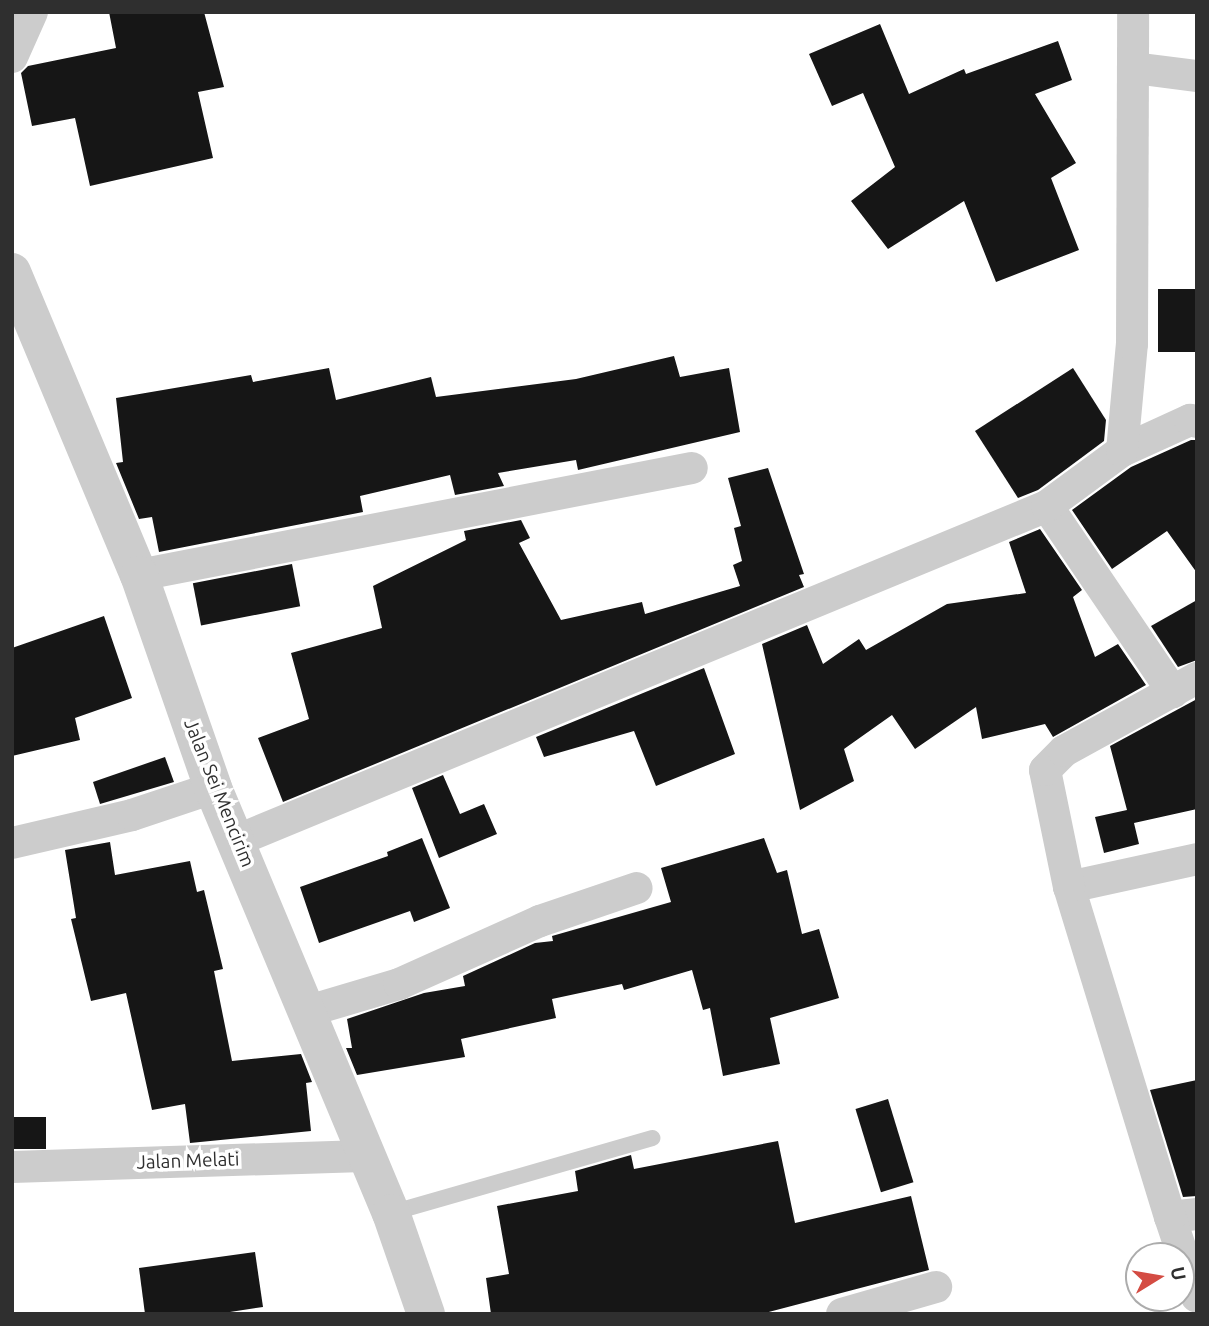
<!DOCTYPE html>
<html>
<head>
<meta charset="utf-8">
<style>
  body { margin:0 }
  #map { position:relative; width:1209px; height:1326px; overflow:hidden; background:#fff; font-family:Ubuntu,sans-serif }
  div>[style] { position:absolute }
  .building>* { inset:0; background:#161616; transform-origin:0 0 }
  .service>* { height:16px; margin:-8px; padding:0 8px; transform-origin:8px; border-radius:8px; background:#ccc }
  .minor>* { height:32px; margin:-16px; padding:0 16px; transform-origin:16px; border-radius:16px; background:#ccc }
  .tertiary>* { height:38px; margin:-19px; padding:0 19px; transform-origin:19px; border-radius:19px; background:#ccc }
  span { translate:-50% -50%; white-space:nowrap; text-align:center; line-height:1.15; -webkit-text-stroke:7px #fff; paint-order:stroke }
  .street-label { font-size:19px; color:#2f2f2f }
  .frame { position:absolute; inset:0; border:14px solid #2f2f2f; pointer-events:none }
  .north { position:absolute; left:1125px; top:1242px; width:70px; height:70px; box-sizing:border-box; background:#fff; border:2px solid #acacac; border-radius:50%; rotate:79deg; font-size:19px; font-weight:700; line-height:28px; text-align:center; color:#2f2f2f }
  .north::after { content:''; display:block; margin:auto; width:24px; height:32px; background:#d44c43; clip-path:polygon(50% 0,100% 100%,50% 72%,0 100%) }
</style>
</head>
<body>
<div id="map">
  <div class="building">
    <div style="clip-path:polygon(109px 12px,204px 12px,224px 87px,198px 92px,213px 158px,90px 186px,75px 118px,32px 126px,21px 73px,28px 66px,116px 48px)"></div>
    <div style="clip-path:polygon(880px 24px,909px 94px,964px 69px,966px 74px,1058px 41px,1072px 80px,1035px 94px,1076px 163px,1051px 178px,1079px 250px,996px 282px,964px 201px,888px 249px,851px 201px,895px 167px,863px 93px,832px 106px,809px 54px)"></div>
    <div style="left:1197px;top:289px;width:63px;height:39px;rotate:90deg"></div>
    <div style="clip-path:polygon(674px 356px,680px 377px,729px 368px,740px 432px,578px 470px,576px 460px,498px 473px,504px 486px,455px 495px,450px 475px,360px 496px,363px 512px,159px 552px,152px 517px,139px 519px,116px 463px,123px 462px,116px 398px,251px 375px,253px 382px,329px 368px,336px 400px,431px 377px,436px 397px,576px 379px)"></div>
    <div style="clip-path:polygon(1073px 368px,1106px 420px,1104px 441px,1038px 490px,1018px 498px,975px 431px)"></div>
    <div style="clip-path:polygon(1191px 440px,1197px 440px,1197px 573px,1167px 531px,1112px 569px,1072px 510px,1131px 467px)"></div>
    <div style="clip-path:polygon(768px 468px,804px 574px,799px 575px,804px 587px,283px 802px,258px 738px,309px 719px,291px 653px,382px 628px,373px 586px,466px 540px,464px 531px,521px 520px,530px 538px,519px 543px,561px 620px,642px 602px,645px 614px,740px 586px,733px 565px,742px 561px,734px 528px,741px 526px,728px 478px)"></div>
    <div style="clip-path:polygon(1040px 529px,1082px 590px,1073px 597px,1095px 657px,1118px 644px,1146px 685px,1053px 737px,1045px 724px,982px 739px,976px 707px,915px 749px,892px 715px,844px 749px,854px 781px,800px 810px,762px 644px,807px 625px,823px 664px,859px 639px,866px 650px,947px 604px,1026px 593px,1009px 542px)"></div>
    <div style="left:292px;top:564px;width:43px;height:101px;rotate:79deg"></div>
    <div style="clip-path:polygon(1197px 600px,1197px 660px,1178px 667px,1151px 626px)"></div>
    <div style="clip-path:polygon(104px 616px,132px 698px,75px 718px,80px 740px,12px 756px,12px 648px)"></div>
    <div style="clip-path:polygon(704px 668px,735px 754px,656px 786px,634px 731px,544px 757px,536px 737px)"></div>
    <div style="clip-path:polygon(1197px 699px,1197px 809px,1134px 823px,1139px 844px,1104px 853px,1095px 817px,1127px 810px,1110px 746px)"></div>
    <div style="clip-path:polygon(165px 757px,174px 782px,100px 804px,93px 782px)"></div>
    <div style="clip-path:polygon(443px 775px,460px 814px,484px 804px,497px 834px,439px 858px,412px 788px)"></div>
    <div style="clip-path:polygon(422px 838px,450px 908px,414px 922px,410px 911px,319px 943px,300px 887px,388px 856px,387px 852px)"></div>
    <div style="clip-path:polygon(764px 838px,777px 873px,787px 870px,802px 934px,819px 929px,839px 998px,770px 1018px,780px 1064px,723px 1076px,710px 1008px,703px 1010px,692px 970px,624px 990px,622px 984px,552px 999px,556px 1018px,461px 1039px,465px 1057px,357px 1075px,346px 1048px,352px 1048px,347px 1019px,424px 993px,465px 986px,463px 976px,535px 943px,553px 941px,552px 936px,671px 902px,661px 868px)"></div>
    <div style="clip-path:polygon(110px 842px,115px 875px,190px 861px,197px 892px,204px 890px,223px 969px,214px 971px,232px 1061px,301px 1054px,312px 1082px,306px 1083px,311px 1131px,190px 1143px,185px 1104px,152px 1110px,126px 993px,91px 1001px,71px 919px,76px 918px,65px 850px)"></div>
    <div style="clip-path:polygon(1197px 1080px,1197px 1196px,1183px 1197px,1150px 1090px)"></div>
    <div style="left:888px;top:1099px;width:87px;height:34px;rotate:73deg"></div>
    <div style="left:12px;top:1117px;width:34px;height:32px"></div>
    <div style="clip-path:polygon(778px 1141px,795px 1223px,911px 1196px,929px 1270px,761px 1314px,491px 1314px,486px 1278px,509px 1274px,497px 1206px,578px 1191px,575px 1171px,631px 1155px,634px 1169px)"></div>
    <div style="clip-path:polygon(255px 1252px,263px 1307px,217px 1314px,145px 1314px,139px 1268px)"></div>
  </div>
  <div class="service">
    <div style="left:391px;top:1213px;width:272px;rotate:-16deg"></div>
  </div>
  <div class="minor">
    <div style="left:12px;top:57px;width:49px;rotate:-66deg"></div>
    <div style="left:1134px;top:68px;width:64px;rotate:7.2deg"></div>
    <div style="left:1122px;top:451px;width:75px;rotate:-24.5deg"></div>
    <div style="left:1190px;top:420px;width:7px;rotate:16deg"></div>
    <div style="left:1047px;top:506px;width:225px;rotate:55.9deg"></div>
    <div style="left:139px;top:575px;width:563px;rotate:-10.95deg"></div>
    <div style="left:238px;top:840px;width:875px;rotate:-22.43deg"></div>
    <div style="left:1047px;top:506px;width:93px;rotate:-36.3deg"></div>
    <div style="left:1122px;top:451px;width:107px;rotate:-84.7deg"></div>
    <div style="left:1132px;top:344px;width:332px;rotate:-89.8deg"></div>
    <div style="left:12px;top:843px;width:123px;rotate:-13.1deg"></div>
    <div style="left:132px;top:815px;width:85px;rotate:-18.4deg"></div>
    <div style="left:1069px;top:887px;width:131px;rotate:-12.3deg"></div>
    <div style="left:308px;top:1011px;width:95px;rotate:-16.5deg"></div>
    <div style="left:399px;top:984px;width:154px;rotate:-24.1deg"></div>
    <div style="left:540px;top:921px;width:102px;rotate:-18.8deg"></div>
    <div style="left:12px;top:1167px;width:352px;rotate:-1.8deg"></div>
    <div style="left:1197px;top:1214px;width:27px;rotate:174deg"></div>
    <div style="left:1170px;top:1217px;width:84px;rotate:71.4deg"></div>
    <div style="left:1170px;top:1217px;width:345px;rotate:-107deg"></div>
    <div style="left:1069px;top:887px;width:119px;rotate:-101.6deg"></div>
    <div style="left:1045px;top:770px;width:27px;rotate:-45deg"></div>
    <div style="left:1064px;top:751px;width:152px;rotate:-28.8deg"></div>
    <div style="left:842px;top:1314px;width:98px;rotate:-16deg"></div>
  </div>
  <div class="tertiary">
    <div style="left:12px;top:272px;width:329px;rotate:67.3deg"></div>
    <div style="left:139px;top:575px;width:225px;rotate:70.8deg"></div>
    <div style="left:213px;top:788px;width:461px;rotate:67.3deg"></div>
    <div style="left:391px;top:1213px;width:107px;rotate:70.9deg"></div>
  </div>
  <div class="street-label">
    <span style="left:219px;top:793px;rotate:68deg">Jalan Sei Mencirim</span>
    <span style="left:188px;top:1161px;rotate:-2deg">Jalan Melati</span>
  </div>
  <div class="frame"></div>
  <div class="north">U</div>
</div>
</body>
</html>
